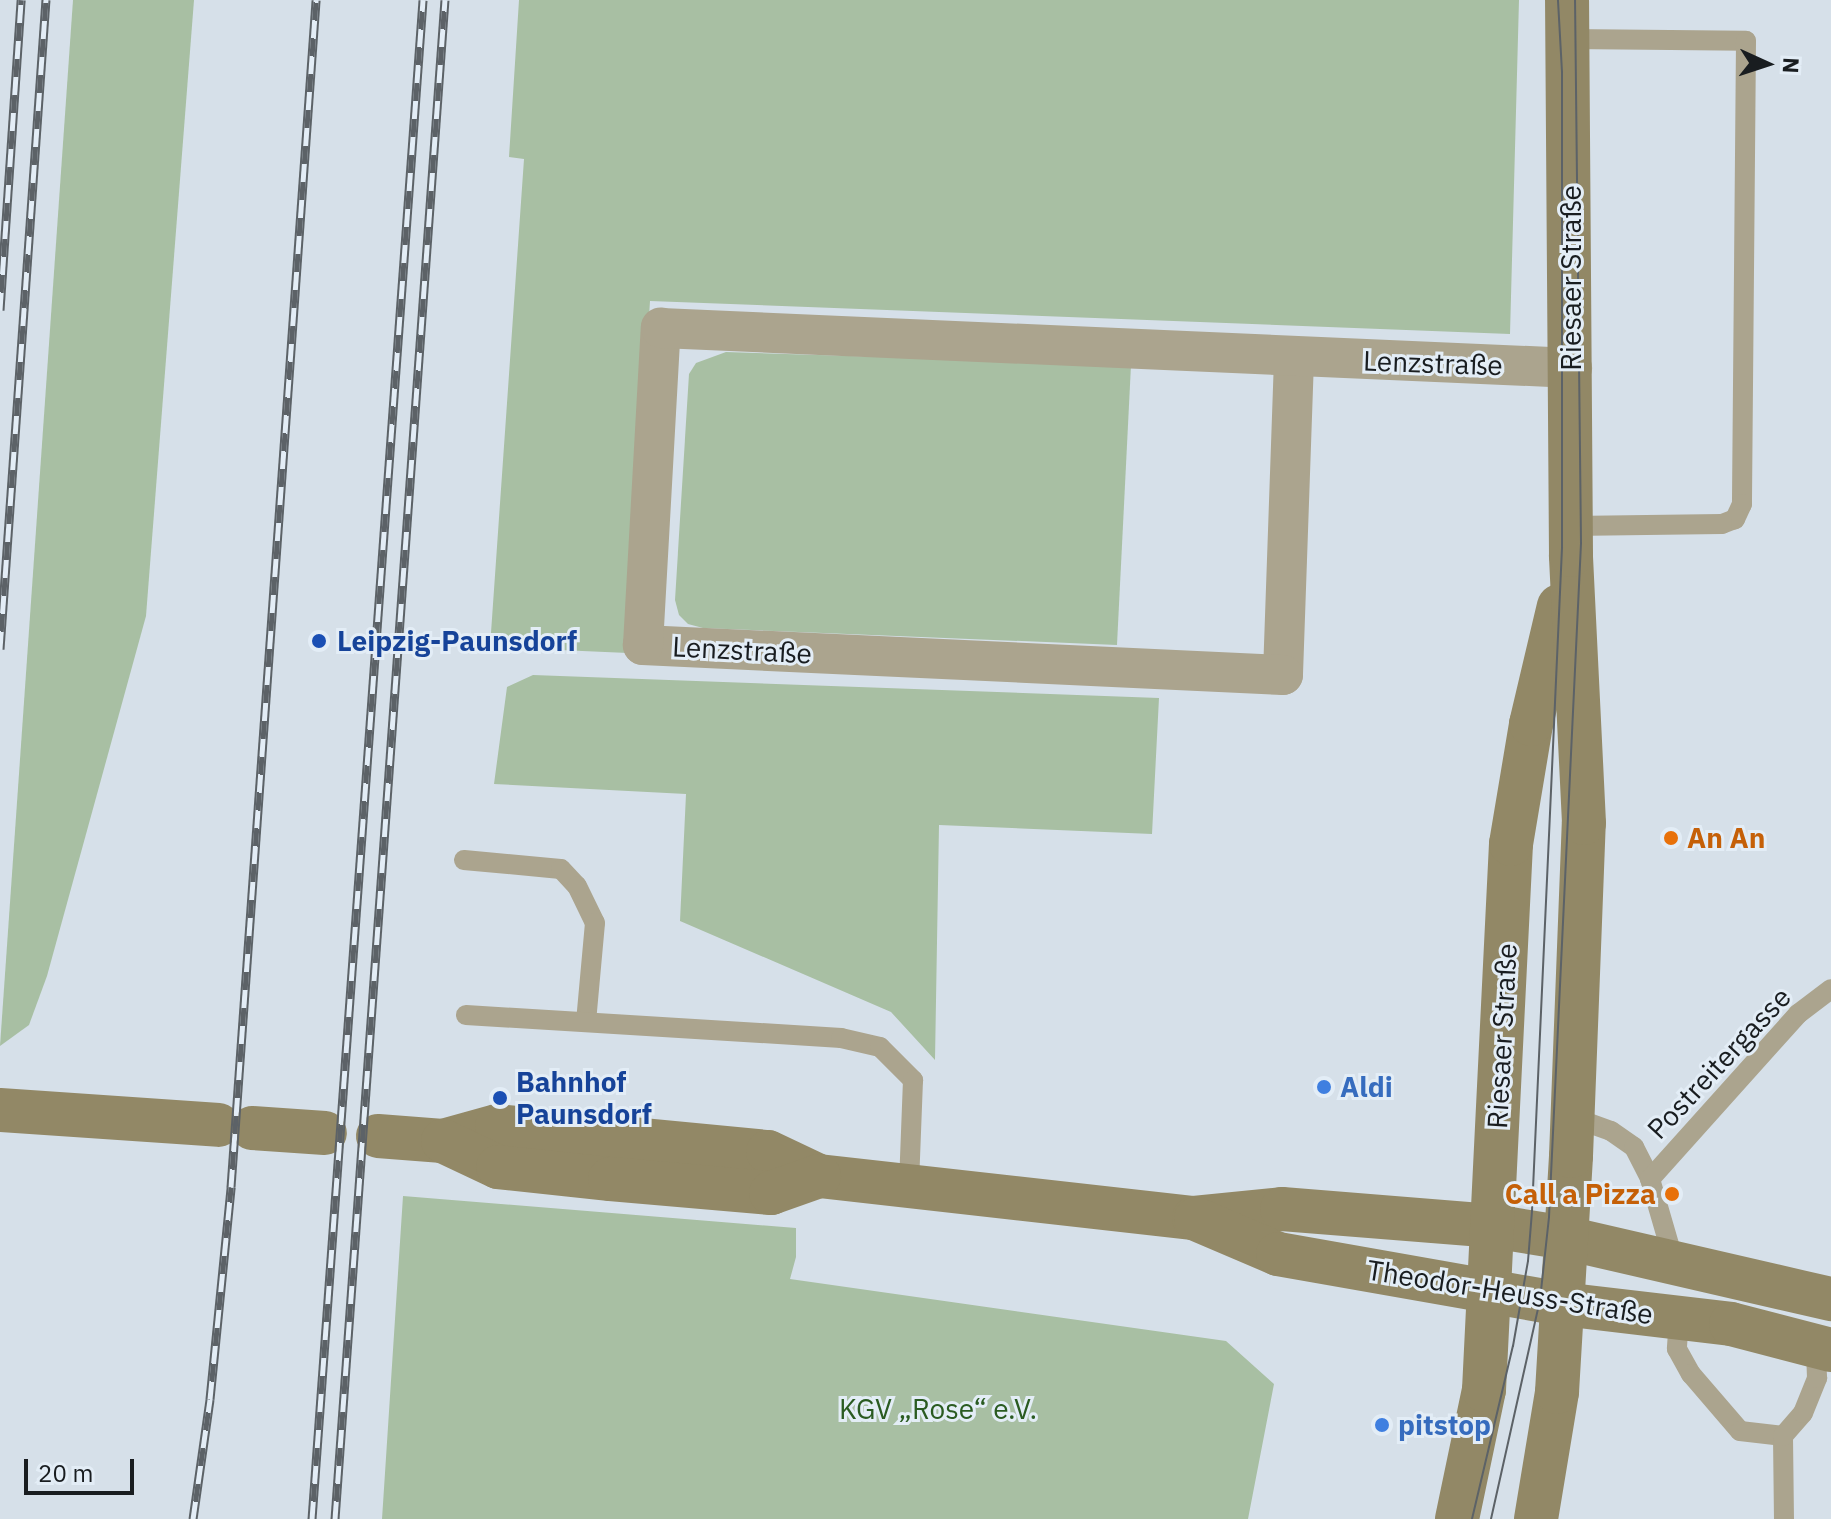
<!DOCTYPE html>
<html>
<head>
<meta charset="utf-8">
<style>
  body { margin:0 }
  #map { position:relative; width:1831px; height:1519px; overflow:hidden; background:#d6e0e9; font-family:"IBM Plex Sans",sans-serif }
  div>[style] { position:absolute }
  .green>* { inset:0; background:#a8bfa3 }
  .service>* { height:20px; margin:-10px; padding:0 10px; transform-origin:10px; border-radius:10px; background:#aba48e }
  .minor>* { height:40px; margin:-20px; padding:0 20px; transform-origin:20px; border-radius:20px; background:#aba48e }
  .secondary>* { height:44px; margin:-22px; padding:0 22px; transform-origin:22px; border-radius:22px; background:#928866 }
  .tram>* { height:2px; margin:-1px; padding:0 1px; transform-origin:1px; border-radius:1px; background:#5c6267 }
  .rail>* { height:9px; margin-top:-4.5px; transform-origin:0; background:repeating-linear-gradient(90deg,#e3edf6 0 18px,#5c6267 0 36px); box-sizing:border-box; border-block:2px solid #5c6267 }
  .dots>* { width:22px; height:22px; translate:-50% -50%; box-sizing:border-box; border:4px solid #e3edf6; border-radius:50% }
  span { translate:-50% -50%; white-space:nowrap; text-align:center; line-height:1.15; -webkit-text-stroke:6px #e3edf6; paint-order:stroke }
  .street-label { font-size:28px; color:#191d20 }
  .transit-label { font-size:28px; color:#164399; font-weight:700 }
  .left { translate:0 -50%; text-align:left }
  .food-label { font-size:28px; color:#c56008; font-weight:700 }
  .right { translate:-100% -50%; text-align:right }
  .shop-label { font-size:28px; color:#366cbe; font-weight:700 }
  .park-label { font-size:28px; color:#2a5b21 }
  .north { position:absolute; left:1727px; top:24px; width:80px; height:80px; -webkit-text-stroke:6px #e3edf6; paint-order:stroke; rotate:93deg; font-size:22px; font-weight:700; line-height:32px; text-align:center; color:#191d20 }
  .north::after { content:''; display:block; margin:auto; width:28px; height:36px; background:#191d20; clip-path:polygon(50% 0,100% 100%,50% 72%,0 100%) }
  .scale { position:absolute; left:24px; top:1459px; width:110px; height:36px; box-sizing:border-box; border:4px solid #191d20; border-top:0; padding-left:10px; font-size:24px; line-height:28px; white-space:nowrap; color:#191d20; -webkit-text-stroke:6px #e3edf6; paint-order:stroke }
</style>
</head>
<body>
<div id="map">
  <div class="green">
    <div style="clip-path:polygon(73px 0,194px 0,146px 616px,47px 976px,29px 1025px,0 1046px)"></div>
    <div style="clip-path:polygon(519px 0,1519px 0,1510px 334px,650px 301px,628px 653px,490px 647px,524px 159px,509px 157px)"></div>
    <div style="clip-path:polygon(726px 352px,1131px 365px,1117px 645px,703px 628px,688px 624px,679px 615px,675px 600px,689px 374px,696px 363px)"></div>
    <div style="clip-path:polygon(533px 675px,1159px 698px,1152px 834px,939px 825px,935px 1060px,891px 1012px,680px 921px,686px 794px,494px 784px,507px 687px)"></div>
    <div style="clip-path:polygon(403px 1196px,796px 1228px,796px 1257px,790px 1279px,1226px 1341px,1274px 1384px,1248px 1519px,382px 1519px)"></div>
  </div>
  <div class="service">
    <div style="left:1569px;top:39px;width:177px;rotate:0.6deg"></div>
    <div style="left:1746px;top:41px;width:463px;rotate:90.5deg"></div>
    <div style="left:1742px;top:504px;width:17px;rotate:115deg"></div>
    <div style="left:1735px;top:519px;width:14px;rotate:159deg"></div>
    <div style="left:1722px;top:524px;width:151px;rotate:179.2deg"></div>
    <div style="left:464px;top:860px;width:97px;rotate:5.3deg"></div>
    <div style="left:561px;top:869px;width:23px;rotate:47deg"></div>
    <div style="left:577px;top:886px;width:41px;rotate:64.1deg"></div>
    <div style="left:595px;top:923px;width:98px;rotate:95.2deg"></div>
    <div style="left:466px;top:1015px;width:376px;rotate:3.5deg"></div>
    <div style="left:841px;top:1038px;width:40px;rotate:13deg"></div>
    <div style="left:880px;top:1047px;width:47px;rotate:45deg"></div>
    <div style="left:913px;top:1080px;width:105px;rotate:92.2deg"></div>
    <div style="left:1572px;top:1117px;width:41px;rotate:19.7deg"></div>
    <div style="left:1611px;top:1131px;width:28px;rotate:35deg"></div>
    <div style="left:1634px;top:1147px;width:36px;rotate:63deg"></div>
    <div style="left:1650px;top:1179px;width:90px;rotate:73.8deg"></div>
    <div style="left:1650px;top:1179px;width:222px;rotate:-48.1deg"></div>
    <div style="left:1798px;top:1014px;width:41px;rotate:-37.1deg"></div>
    <div style="left:1679px;top:1318px;width:31px;rotate:94deg"></div>
    <div style="left:1677px;top:1349px;width:29px;rotate:61deg"></div>
    <div style="left:1691px;top:1374px;width:75px;rotate:49.3deg"></div>
    <div style="left:1740px;top:1431px;width:43px;rotate:6.6deg"></div>
    <div style="left:1784px;top:1519px;width:83px;rotate:-90.7deg"></div>
    <div style="left:1783px;top:1436px;width:30px;rotate:-49deg"></div>
    <div style="left:1803px;top:1413px;width:38px;rotate:-68deg"></div>
    <div style="left:1817px;top:1378px;width:32px;rotate:-92deg"></div>
  </div>
  <div class="minor">
    <div style="left:1294px;top:359px;width:316px;rotate:92deg"></div>
    <div style="left:1283px;top:675px;width:641px;rotate:-177.32deg"></div>
    <div style="left:643px;top:645px;width:318px;rotate:-86.8deg"></div>
    <div style="left:661px;top:328px;width:912px;rotate:2.51deg"></div>
  </div>
  <div class="secondary">
    <div style="left:0;top:1110px;width:219px;rotate:3.9deg"></div>
    <div style="left:252px;top:1128px;width:73px;rotate:3.9deg"></div>
    <div style="left:378px;top:1136px;width:65px;rotate:4.4deg"></div>
    <div style="left:443px;top:1141px;width:56px;rotate:-15.5deg"></div>
    <div style="left:497px;top:1126px;width:272px;rotate:5.5deg"></div>
    <div style="left:768px;top:1152px;width:56px;rotate:25.2deg"></div>
    <div style="left:819px;top:1176px;width:377px;rotate:6.4deg"></div>
    <div style="left:1194px;top:1218px;width:88px;rotate:-5.8deg"></div>
    <div style="left:1282px;top:1209px;width:211px;rotate:4.6deg"></div>
    <div style="left:1492px;top:1226px;width:75px;rotate:9.2deg"></div>
    <div style="left:1566px;top:1238px;width:272px;rotate:13deg"></div>
    <div style="left:443px;top:1141px;width:61px;rotate:25.3deg"></div>
    <div style="left:498px;top:1167px;width:113px;rotate:6.1deg"></div>
    <div style="left:610px;top:1179px;width:162px;rotate:5deg"></div>
    <div style="left:771px;top:1193px;width:51px;rotate:-19.5deg"></div>
    <div style="left:1196px;top:1219px;width:89px;rotate:23.1deg"></div>
    <div style="left:1278px;top:1254px;width:288px;rotate:10deg"></div>
    <div style="left:1562px;top:1304px;width:170px;rotate:6.7deg"></div>
    <div style="left:1731px;top:1324px;width:103px;rotate:14.6deg"></div>
    <div style="left:1457px;top:1519px;width:132px;rotate:-78.2deg"></div>
    <div style="left:1484px;top:1390px;width:547px;rotate:-87.17deg"></div>
    <div style="left:1511px;top:844px;width:122px;rotate:-80.5deg"></div>
    <div style="left:1531px;top:724px;width:121px;rotate:-76.7deg"></div>
    <div style="left:1536px;top:1519px;width:129px;rotate:-80.6deg"></div>
    <div style="left:1557px;top:1392px;width:236px;rotate:-86.6deg"></div>
    <div style="left:1571px;top:1156px;width:333px;rotate:-87.8deg"></div>
    <div style="left:1584px;top:823px;width:268px;rotate:-92.8deg"></div>
    <div style="left:1571px;top:555px;width:555px;rotate:-90.41deg"></div>
  </div>
  <div class="tram">
    <div style="left:1472px;top:1519px;width:178px;rotate:-76.7deg"></div>
    <div style="left:1513px;top:1346px;width:86px;rotate:-80deg"></div>
    <div style="left:1528px;top:1261px;width:50px;rotate:-85.4deg"></div>
    <div style="left:1532px;top:1211px;width:665px;rotate:-87.41deg"></div>
    <div style="left:1562px;top:547px;width:475px;rotate:-90deg"></div>
    <div style="left:1562px;top:72px;width:72px;rotate:-93.2deg"></div>
    <div style="left:1491px;top:1519px;width:224px;rotate:-77.4deg"></div>
    <div style="left:1540px;top:1300px;width:83px;rotate:-83.8deg"></div>
    <div style="left:1549px;top:1217px;width:675px;rotate:-87.28deg"></div>
    <div style="left:1581px;top:543px;width:543px;rotate:-90.63deg"></div>
  </div>
  <div class="rail">
    <div style="left:0;top:310px;width:311px;rotate:-86.1deg"></div>
    <div style="left:0;top:649px;width:651px;rotate:-85.95deg"></div>
    <div style="left:193px;top:1519px;width:121px;rotate:-81.9deg"></div>
    <div style="left:210px;top:1399px;width:213px;rotate:-84.3deg"></div>
    <div style="left:231px;top:1187px;width:1190px;rotate:-85.9deg"></div>
    <div style="left:312px;top:1519px;width:1523px;rotate:-85.82deg"></div>
    <div style="left:335px;top:1519px;width:1523px;rotate:-85.86deg"></div>
  </div>
  <div class="dots">
    <div style="left:319px;top:641px;background:#1a4fb4"></div>
    <div style="left:1671px;top:838px;background:#e8710a"></div>
    <div style="left:1324px;top:1087px;background:#3f7fe0"></div>
    <div style="left:500px;top:1098px;background:#1a4fb4"></div>
    <div style="left:1672px;top:1194px;background:#e8710a"></div>
    <div style="left:1382px;top:1425px;background:#3f7fe0"></div>
  </div>
  <div class="street-label">
    <span style="left:1571px;top:278px;rotate:-90deg">Riesaer Straße</span>
    <span style="left:1433px;top:363px;rotate:2deg">Lenzstraße</span>
    <span style="left:742px;top:650px;rotate:3deg">Lenzstraße</span>
    <span style="left:1502px;top:1036px;rotate:-87deg">Riesaer Straße</span>
    <span style="left:1719px;top:1063px;rotate:-47deg">Postreitergasse</span>
    <span style="left:1510px;top:1292px;rotate:9deg">Theodor-Heuss-Straße</span>
  </div>
  <div class="transit-label">
    <span class="left" style="left:337px;top:641px">Leipzig-Paunsdorf</span>
    <span class="left" style="left:516px;top:1098px">Bahnhof<br>Paunsdorf</span>
  </div>
  <div class="food-label">
    <span class="left" style="left:1687px;top:838px">An An</span>
    <span class="right" style="left:1656px;top:1194px">Call a Pizza</span>
  </div>
  <div class="shop-label">
    <span class="left" style="left:1340px;top:1087px">Aldi</span>
    <span class="left" style="left:1398px;top:1425px">pitstop</span>
  </div>
  <div class="park-label">
    <span style="left:938px;top:1409px">KGV „Rose“ e.V.</span>
  </div>
  <div class="north">N</div>
  <div class="scale">20 m</div>
</div>
</body>
</html>
